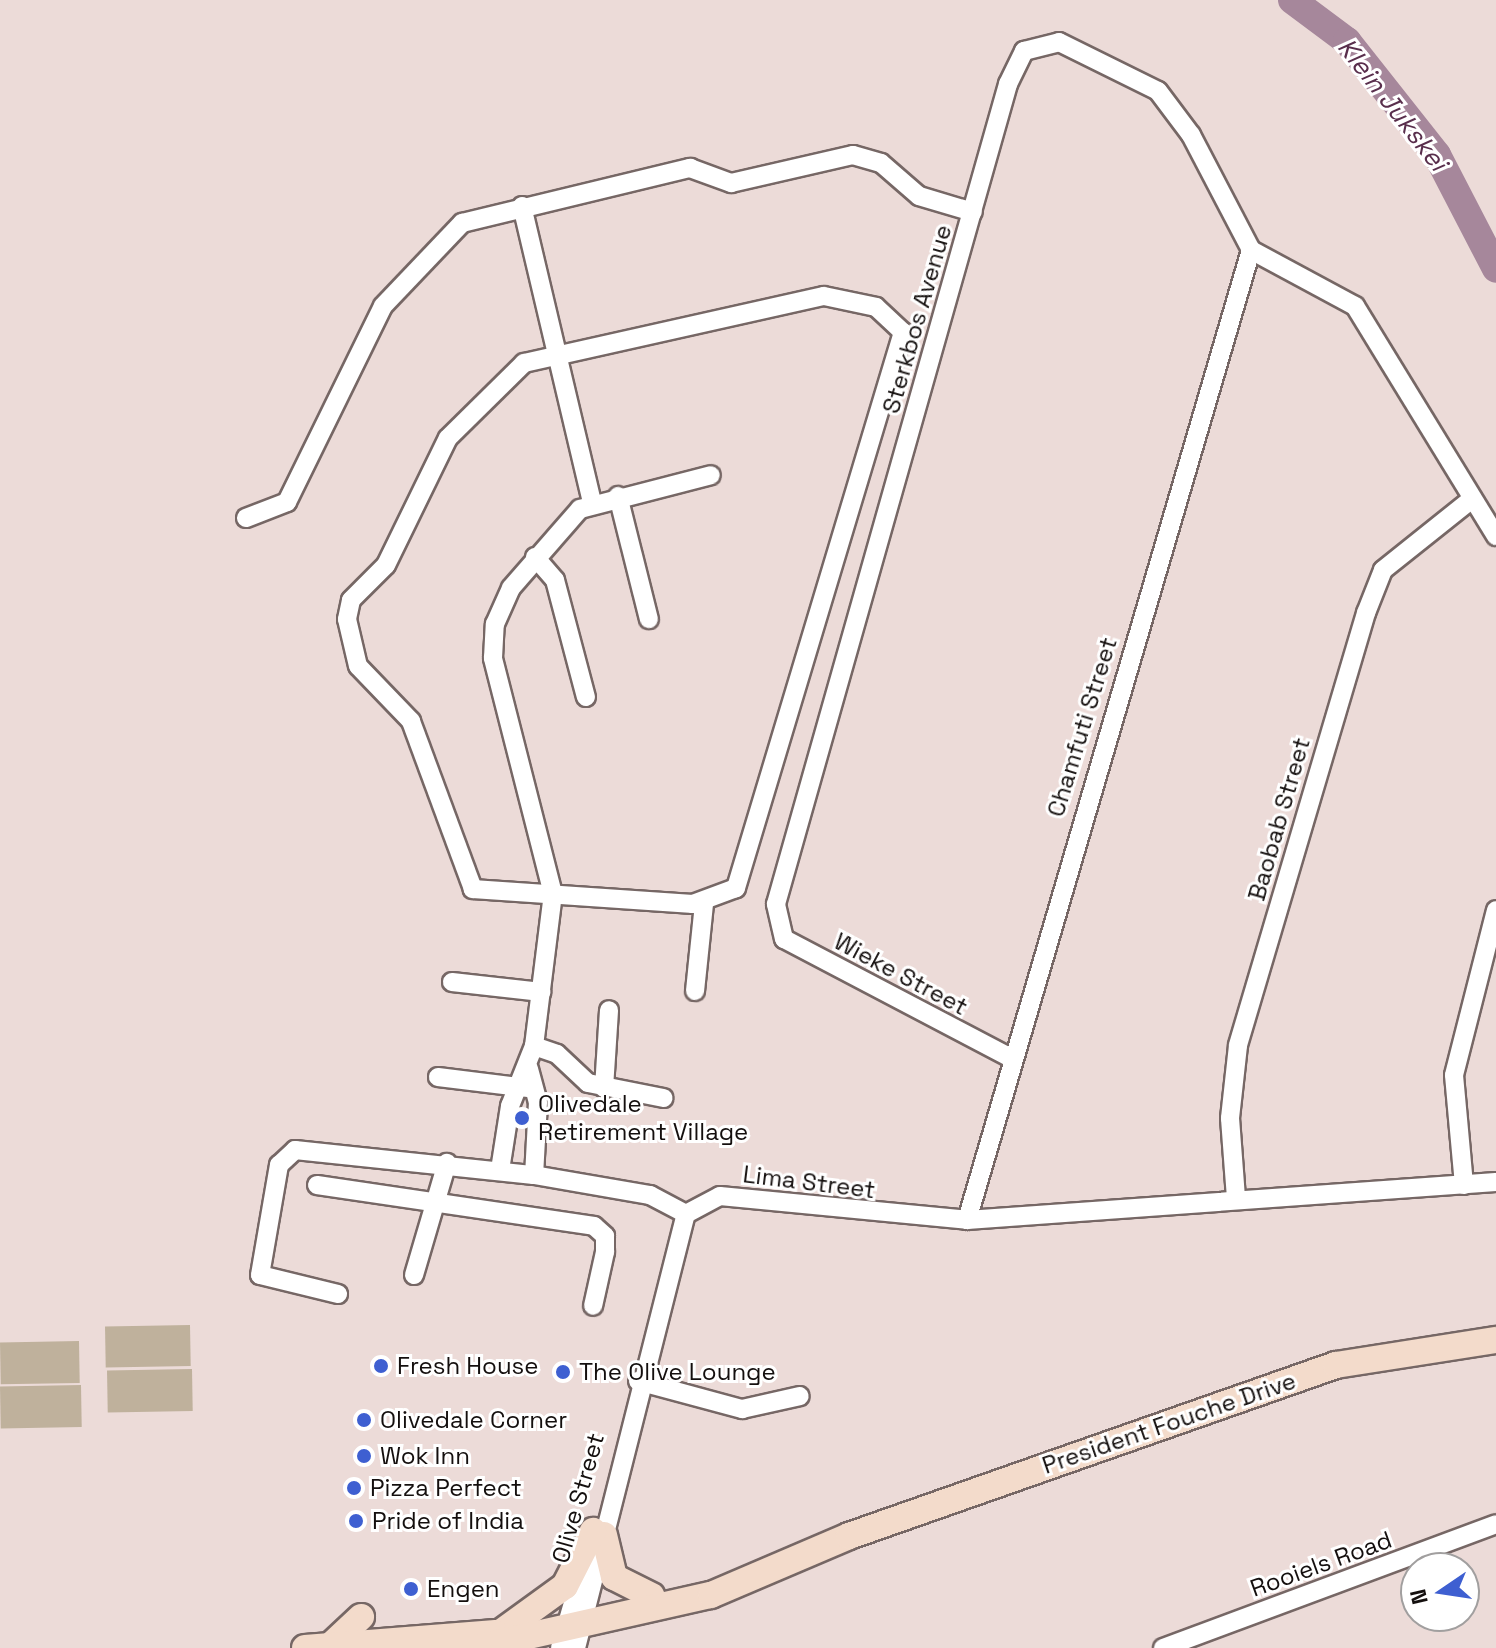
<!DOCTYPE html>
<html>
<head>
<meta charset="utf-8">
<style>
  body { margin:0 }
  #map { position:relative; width:1496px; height:1648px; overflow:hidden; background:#ecdbd8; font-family:"Space Grotesk",sans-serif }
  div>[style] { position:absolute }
  .green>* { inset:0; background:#bfb19c; transform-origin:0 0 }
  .river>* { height:28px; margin:-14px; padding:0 14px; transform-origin:14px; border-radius:14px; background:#a6879b }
  .roads { filter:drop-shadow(2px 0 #766765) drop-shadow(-2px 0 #766765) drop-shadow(0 2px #766765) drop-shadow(0 -2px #766765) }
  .street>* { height:18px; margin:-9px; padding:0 9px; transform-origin:9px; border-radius:9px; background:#fff }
  .secondary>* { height:26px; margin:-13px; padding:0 13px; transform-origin:13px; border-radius:13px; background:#f3dbcb }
  .dots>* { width:22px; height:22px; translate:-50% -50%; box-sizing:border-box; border:4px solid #fff; border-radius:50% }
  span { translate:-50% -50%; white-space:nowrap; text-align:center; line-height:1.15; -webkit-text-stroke:6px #fff; paint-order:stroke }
  .street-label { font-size:24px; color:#140f0e }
  .poi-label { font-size:24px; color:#140f0e }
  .left { translate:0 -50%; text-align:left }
  .water-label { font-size:26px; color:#592e4c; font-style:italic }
  .north { position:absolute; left:1400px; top:1552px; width:80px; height:80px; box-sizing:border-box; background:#fff; border:2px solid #a19f9f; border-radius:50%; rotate:257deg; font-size:22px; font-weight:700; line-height:32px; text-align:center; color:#140f0e }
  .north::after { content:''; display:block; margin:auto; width:28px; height:36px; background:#3e5fd1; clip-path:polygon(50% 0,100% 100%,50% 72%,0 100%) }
</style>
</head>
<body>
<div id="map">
  <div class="green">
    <div style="left:190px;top:1325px;width:41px;height:85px;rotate:89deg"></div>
    <div style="left:79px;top:1341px;width:42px;height:79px;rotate:89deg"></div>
    <div style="left:192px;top:1369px;width:42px;height:85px;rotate:89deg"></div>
    <div style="left:81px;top:1385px;width:42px;height:81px;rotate:89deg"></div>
  </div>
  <div class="river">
    <div style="left:1292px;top:0;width:69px;rotate:36.7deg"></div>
    <div style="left:1347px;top:41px;width:145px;rotate:51.7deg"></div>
    <div style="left:1437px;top:155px;width:128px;rotate:62.6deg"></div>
  </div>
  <div class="roads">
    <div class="street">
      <div style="left:522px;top:206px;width:305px;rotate:76.7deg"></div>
      <div style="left:1251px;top:250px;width:118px;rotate:28.3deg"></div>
      <div style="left:1355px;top:306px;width:270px;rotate:58.5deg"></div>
      <div style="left:824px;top:296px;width:53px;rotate:11.9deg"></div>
      <div style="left:876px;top:307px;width:37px;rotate:43deg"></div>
      <div style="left:903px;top:332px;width:581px;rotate:106.72deg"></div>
      <div style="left:736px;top:888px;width:46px;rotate:159.6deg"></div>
      <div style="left:693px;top:904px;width:221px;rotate:-176.1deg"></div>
      <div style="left:473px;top:889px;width:179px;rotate:-110.3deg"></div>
      <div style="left:411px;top:721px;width:76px;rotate:-133.9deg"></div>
      <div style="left:358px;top:666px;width:48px;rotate:-103.2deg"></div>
      <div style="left:347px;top:619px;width:19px;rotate:-78deg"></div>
      <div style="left:351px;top:600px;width:49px;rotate:-45deg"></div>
      <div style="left:386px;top:565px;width:141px;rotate:-64deg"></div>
      <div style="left:448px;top:438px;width:107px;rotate:-44.6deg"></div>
      <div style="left:524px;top:363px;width:307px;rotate:-12.6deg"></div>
      <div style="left:618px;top:496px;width:127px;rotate:75.9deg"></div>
      <div style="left:246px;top:518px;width:44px;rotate:-21.3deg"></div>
      <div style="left:287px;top:502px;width:218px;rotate:-63.9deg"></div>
      <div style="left:383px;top:306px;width:115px;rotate:-46.4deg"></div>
      <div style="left:462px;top:223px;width:235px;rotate:-13.6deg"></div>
      <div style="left:690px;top:168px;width:44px;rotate:20.1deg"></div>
      <div style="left:731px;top:183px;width:125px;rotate:-12.9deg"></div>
      <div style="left:853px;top:155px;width:29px;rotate:16deg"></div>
      <div style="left:881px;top:163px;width:50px;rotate:41deg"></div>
      <div style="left:919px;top:196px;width:56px;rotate:16.5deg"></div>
      <div style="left:535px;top:557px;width:30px;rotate:49deg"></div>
      <div style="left:555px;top:580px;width:121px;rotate:75.2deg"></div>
      <div style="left:452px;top:982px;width:90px;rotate:6.4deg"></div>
      <div style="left:695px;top:991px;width:87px;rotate:-84.1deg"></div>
      <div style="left:534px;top:1046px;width:24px;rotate:19deg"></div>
      <div style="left:557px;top:1054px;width:42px;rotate:43.1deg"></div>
      <div style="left:588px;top:1083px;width:77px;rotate:11.2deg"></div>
      <div style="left:1011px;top:1058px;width:256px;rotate:-152.3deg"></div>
      <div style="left:784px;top:939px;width:36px;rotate:-103deg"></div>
      <div style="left:776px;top:904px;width:852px;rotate:-74.2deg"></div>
      <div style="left:1008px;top:84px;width:37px;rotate:-64deg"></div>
      <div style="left:1024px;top:51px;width:36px;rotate:-14deg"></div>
      <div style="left:1059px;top:42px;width:110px;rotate:26.3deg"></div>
      <div style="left:1158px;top:91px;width:55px;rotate:53.1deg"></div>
      <div style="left:1191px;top:135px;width:130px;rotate:62.4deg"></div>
      <div style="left:529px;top:1069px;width:34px;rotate:75deg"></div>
      <div style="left:538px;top:1102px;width:73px;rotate:93.1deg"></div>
      <div style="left:438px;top:1077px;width:91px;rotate:7deg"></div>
      <div style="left:604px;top:1088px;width:78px;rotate:-86.3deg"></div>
      <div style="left:500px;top:1170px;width:65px;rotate:-81.1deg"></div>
      <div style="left:510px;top:1106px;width:65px;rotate:-68.2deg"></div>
      <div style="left:534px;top:1046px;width:153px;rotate:-82.9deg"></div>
      <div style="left:553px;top:894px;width:244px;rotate:-104.3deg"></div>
      <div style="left:493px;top:658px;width:34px;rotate:-87deg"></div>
      <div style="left:495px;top:624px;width:39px;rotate:-66deg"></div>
      <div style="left:511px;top:588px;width:105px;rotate:-48.9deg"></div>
      <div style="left:580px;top:509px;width:135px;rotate:-14.5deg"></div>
      <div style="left:317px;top:1185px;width:280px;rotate:8.4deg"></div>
      <div style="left:594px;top:1226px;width:15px;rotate:42deg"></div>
      <div style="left:605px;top:1236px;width:16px;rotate:90deg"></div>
      <div style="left:605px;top:1252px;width:55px;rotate:102.5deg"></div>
      <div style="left:1464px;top:1185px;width:110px;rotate:-95.2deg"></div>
      <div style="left:1454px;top:1075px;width:170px;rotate:-75.7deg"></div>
      <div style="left:1236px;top:1198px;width:80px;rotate:-94.3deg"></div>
      <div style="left:1230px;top:1118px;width:73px;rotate:-83.7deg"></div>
      <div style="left:1238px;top:1045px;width:451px;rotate:-73.5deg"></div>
      <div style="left:1366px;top:613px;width:46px;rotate:-68.4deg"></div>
      <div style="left:1383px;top:570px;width:114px;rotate:-38.6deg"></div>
      <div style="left:967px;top:1220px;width:1011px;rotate:-73.68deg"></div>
      <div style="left:414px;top:1275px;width:117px;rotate:-73.6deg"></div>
      <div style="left:338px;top:1294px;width:80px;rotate:-166.3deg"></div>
      <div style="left:260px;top:1275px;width:112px;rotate:-80.2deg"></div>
      <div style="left:279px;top:1165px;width:22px;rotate:-43deg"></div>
      <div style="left:295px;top:1150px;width:240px;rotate:6deg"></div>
      <div style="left:534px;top:1175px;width:118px;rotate:9.8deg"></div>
      <div style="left:650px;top:1195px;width:41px;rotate:27.8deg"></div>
      <div style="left:686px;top:1214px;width:38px;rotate:-28deg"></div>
      <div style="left:720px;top:1196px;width:248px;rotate:5.5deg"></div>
      <div style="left:967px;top:1220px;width:530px;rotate:-4.11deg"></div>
      <div style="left:638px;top:1381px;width:108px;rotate:15.1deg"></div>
      <div style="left:742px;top:1409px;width:59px;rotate:-12.6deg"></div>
      <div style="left:560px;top:1648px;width:79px;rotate:-73.9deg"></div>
      <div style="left:576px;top:1648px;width:448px;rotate:-75.8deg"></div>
      <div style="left:1163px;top:1648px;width:355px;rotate:-20.4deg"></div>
    </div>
    <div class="secondary">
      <div style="left:604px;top:1535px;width:43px;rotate:76.6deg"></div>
      <div style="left:614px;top:1577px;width:42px;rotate:26.6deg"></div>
      <div style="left:500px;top:1633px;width:80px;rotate:-35.9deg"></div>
      <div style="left:565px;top:1586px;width:62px;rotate:-63deg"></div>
      <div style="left:329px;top:1647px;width:44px;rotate:-43.2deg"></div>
      <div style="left:305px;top:1648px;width:191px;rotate:-4.5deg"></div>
      <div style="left:475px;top:1648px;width:242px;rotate:-12.7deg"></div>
      <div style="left:711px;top:1595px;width:150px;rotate:-23.1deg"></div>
      <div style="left:849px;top:1536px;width:516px;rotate:-19.35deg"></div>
      <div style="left:1336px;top:1365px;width:162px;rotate:-8.9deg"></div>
    </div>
  </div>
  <div class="dots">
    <div style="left:522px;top:1118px;background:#3e5fd1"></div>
    <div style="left:381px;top:1366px;background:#3e5fd1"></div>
    <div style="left:563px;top:1372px;background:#3e5fd1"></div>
    <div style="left:364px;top:1420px;background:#3e5fd1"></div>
    <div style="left:364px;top:1456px;background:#3e5fd1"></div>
    <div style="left:354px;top:1488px;background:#3e5fd1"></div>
    <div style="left:356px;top:1521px;background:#3e5fd1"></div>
    <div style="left:411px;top:1589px;background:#3e5fd1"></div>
  </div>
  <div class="street-label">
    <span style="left:917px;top:319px;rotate:-74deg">Sterkbos Avenue</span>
    <span style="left:1082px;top:727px;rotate:-73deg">Chamfuti Street</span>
    <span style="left:1279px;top:819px;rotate:-74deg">Baobab Street</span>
    <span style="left:901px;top:974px;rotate:28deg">Wieke Street</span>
    <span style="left:809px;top:1182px;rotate:7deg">Lima Street</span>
    <span style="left:1169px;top:1423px;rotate:-19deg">President Fouche Drive</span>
    <span style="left:578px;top:1498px;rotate:-74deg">Olive Street</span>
    <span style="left:1321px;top:1564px;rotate:-20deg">Rooiels Road</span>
  </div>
  <div class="poi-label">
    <span class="left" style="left:538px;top:1118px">Olivedale<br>Retirement Village</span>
    <span class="left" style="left:397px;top:1366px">Fresh House</span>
    <span class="left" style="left:579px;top:1372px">The Olive Lounge</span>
    <span class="left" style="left:380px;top:1420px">Olivedale Corner</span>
    <span class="left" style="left:380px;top:1456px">Wok Inn</span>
    <span class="left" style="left:370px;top:1488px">Pizza Perfect</span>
    <span class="left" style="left:372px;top:1521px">Pride of India</span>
    <span class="left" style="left:427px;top:1589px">Engen</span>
  </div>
  <div class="water-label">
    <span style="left:1392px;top:105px;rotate:52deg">Klein Jukskei</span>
  </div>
  <div class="north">N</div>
</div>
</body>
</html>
